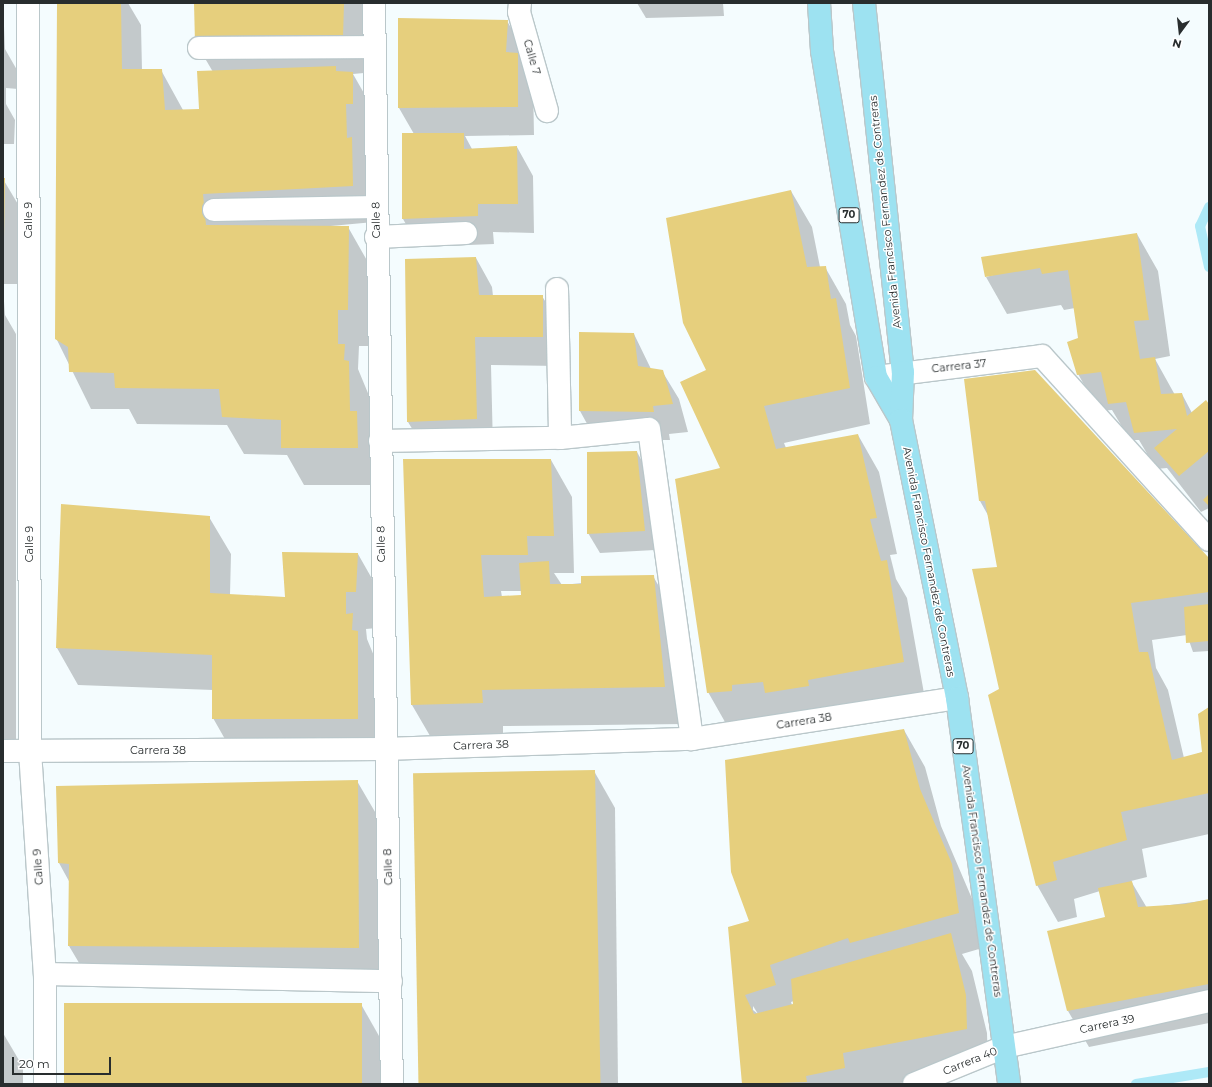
<!DOCTYPE html>
<html>
<head>
<meta charset="utf-8">
<style>
  body { margin:0 }
  #map { position:relative; width:1212px; height:1087px; overflow:hidden; background:#f4fcfe; font-family:Montserrat,sans-serif }
  div>[style] { position:absolute }
  .shadow>* { inset:0; background:#0003 }
  .stream>* { height:10px; margin:-5px; padding:0 5px; transform-origin:5px; border-radius:5px; background:#aee9f7 }
  .building>* { inset:0; background:#e6cf7d; transform-origin:0 0 }
  .roads { filter:drop-shadow(1px 0 #bac7ca) drop-shadow(-1px 0 #bac7ca) drop-shadow(0 1px #bac7ca) drop-shadow(0 -1px #bac7ca) }
  .minor>* { height:22px; margin:-11px; padding:0 11px; transform-origin:11px; border-radius:11px; background:#fff }
  .major>* { height:22px; margin:-11px; padding:0 11px; transform-origin:11px; border-radius:11px; background:#9de2f1 }
  span { translate:-50% -50%; white-space:nowrap; text-align:center; line-height:1.15; -webkit-text-stroke:3px #fff; paint-order:stroke }
  .shield-label span { padding:1px 3px; background:#fff; border:1px solid; border-radius:3px; -webkit-text-stroke-width:0 }
  .shield-label { font-size:10px; color:#282d2e; font-weight:700 }
  .street-label { font-size:11px; color:#282d2e }
  .frame { position:absolute; inset:0; border:4px solid #282d2e; pointer-events:none }
  .north { position:absolute; left:1160px; top:12px; width:40px; height:40px; -webkit-text-stroke:3px #fff; paint-order:stroke; rotate:195deg; font-size:11px; font-weight:700; line-height:16px; text-align:center; color:#282d2e }
  .north::after { content:''; display:block; margin:auto; width:14px; height:18px; background:#282d2e; clip-path:polygon(50% 0,100% 100%,50% 72%,0 100%) }
  .scale { position:absolute; left:12px; top:1057px; width:99px; height:18px; box-sizing:border-box; border:2px solid #282d2e; border-top:0; padding-left:5px; font-size:12px; line-height:14px; white-space:nowrap; color:#282d2e; -webkit-text-stroke:3px #fff; paint-order:stroke }
</style>
</head>
<body>
<div id="map">
  <div class="shadow">
    <div style="clip-path:polygon(3px 3px,10px 3px,3px 3px,5px 49px,17px 70px,18px 89px,6px 88px,6px 104px,15px 120px,14px 144px,3px 144px)"></div>
    <div style="clip-path:polygon(59px 3px,128px 3px,141px 25px,142px 70px,161px 70px,183px 110px,201px 110px,213px 72px,196px 43px,195px 3px,366px 3px,364px 73px,353px 74px,373px 109px,374px 222px,320px 227px,348px 227px,369px 264px,368px 346px,359px 346px,358px 369px,370px 398px,378px 485px,304px 485px,287px 455px,244px 454px,227px 425px,137px 424px,129px 409px,91px 409px,56px 338px)"></div>
    <div style="clip-path:polygon(637px 3px,723px 3px,724px 16px,646px 18px)"></div>
    <div style="clip-path:polygon(507px 21px,524px 49px,533px 82px,534px 135px,465px 136px,472px 149px,517px 147px,533px 176px,534px 233px,493px 232px,494px 244px,419px 247px,403px 219px,414px 134px,399px 108px)"></div>
    <div style="clip-path:polygon(3px 179px,25px 216px,25px 284px,3px 284px)"></div>
    <div style="clip-path:polygon(791px 191px,812px 227px,820px 267px,825px 267px,846px 304px,850px 325px,856px 336px,870px 424px,784px 443px,786px 448px,858px 435px,879px 472px,897px 554px,890px 555px,896px 579px,907px 598px,925px 699px,729px 729px,708px 692px,721px 469px,707px 370px)"></div>
    <div style="clip-path:polygon(1137px 234px,1158px 271px,1170px 356px,1155px 359px,1175px 395px,1182px 394px,1192px 413px,1209px 405px,1209px 508px,1201px 512px,1167px 468px,1156px 469px,1139px 440px,1130px 440px,1112px 410px,1099px 411px,1078px 374px,1079px 338px,1075px 308px,1064px 310px,1061px 305px,1007px 314px,986px 277px)"></div>
    <div style="clip-path:polygon(476px 258px,492px 287px,493px 296px,542px 296px,559px 324px,559px 366px,491px 365px,493px 448px,425px 450px,408px 422px)"></div>
    <div style="clip-path:polygon(3px 287px,5px 315px,16px 334px,16px 748px,3px 748px)"></div>
    <div style="clip-path:polygon(634px 334px,651px 369px,662px 371px,679px 399px,688px 432px,669px 434px,670px 440px,596px 440px,580px 411px)"></div>
    <div style="clip-path:polygon(965px 379px,1209px 560px,1209px 651px,1193px 652px,1187px 635px,1152px 640px,1156px 668px,1168px 690px,1184px 758px,1203px 752px,1209px 708px,1209px 834px,1142px 849px,1147px 877px,1131px 881px,1147px 908px,1209px 900px,1209px 1023px,1089px 1047px,1068px 1011px,1106px 918px,1100px 891px,1074px 899px,1077px 917px,1058px 922px,1037px 885px,1000px 690px,998px 567px,989px 517px,980px 501px)"></div>
    <div style="clip-path:polygon(637px 452px,648px 472px,655px 550px,600px 553px,588px 533px)"></div>
    <div style="clip-path:polygon(evenodd,404px 460px,551px 460px,572px 497px,574px 573px,554px 573px,562px 585px,653px 576px,674px 613px,685px 724px,503px 726px,503px 739px,433px 741px,412px 705px,404px 460px,501px 591px,521px 591px,522px 596px,502px 597px,501px 591px)"></div>
    <div style="clip-path:polygon(209px 517px,231px 554px,230px 595px,286px 598px,358px 554px,379px 591px,377px 628px,366px 629px,367px 639px,379px 668px,378px 756px,234px 755px,213px 718px,213px 690px,78px 685px,57px 648px)"></div>
    <div style="clip-path:polygon(evenodd,904px 730px,925px 767px,941px 826px,973px 901px,979px 949px,962px 954px,972px 971px,987px 1033px,988px 1066px,895px 1084px,743px 1084px,729px 928px,751px 921px,904px 730px,794px 1001px,794px 1004px,792px 1005px,791px 1002px,794px 1001px,904px 730px,753px 1006px,758px 1014px,753px 1010px,753px 1006px)"></div>
    <div style="clip-path:polygon(594px 771px,615px 808px,618px 1084px,425px 1084px)"></div>
    <div style="clip-path:polygon(357px 781px,378px 817px,380px 985px,91px 983px,69px 946px,70px 883px,59px 863px,57px 787px)"></div>
    <div style="clip-path:polygon(362px 1006px,383px 1043px,383px 1084px,67px 1084px)"></div>
    <div style="clip-path:polygon(3px 1033px,23px 1067px,23px 1084px,3px 1084px)"></div>
  </div>
  <div class="stream">
    <div style="left:1209px;top:207px;width:21px;rotate:115deg"></div>
    <div style="left:1200px;top:226px;width:42px;rotate:77.6deg"></div>
    <div style="left:1136px;top:1084px;width:74px;rotate:-9.3deg"></div>
  </div>
  <div class="building">
    <div style="clip-path:polygon(57px 3px,121px 3px,122px 69px,162px 69px,165px 110px,199px 109px,197px 71px,336px 66px,336px 71px,353px 72px,353px 104px,346px 104px,347px 138px,352px 137px,353px 186px,203px 194px,206px 225px,349px 226px,348px 310px,338px 310px,338px 344px,345px 344px,344px 360px,349px 361px,350px 411px,357px 411px,358px 448px,281px 448px,281px 420px,222px 417px,219px 389px,115px 388px,114px 373px,69px 372px,68px 347px,55px 339px)"></div>
    <div style="clip-path:polygon(194px 3px,344px 3px,343px 37px,195px 43px)"></div>
    <div style="clip-path:polygon(398px 18px,508px 20px,506px 52px,518px 53px,518px 107px,398px 108px)"></div>
    <div style="clip-path:polygon(402px 133px,464px 133px,464px 149px,517px 146px,518px 204px,478px 204px,478px 216px,402px 219px)"></div>
    <div style="clip-path:polygon(3px 178px,5px 178px,4px 237px,3px 237px)"></div>
    <div style="clip-path:polygon(791px 190px,807px 267px,826px 266px,831px 299px,836px 298px,850px 388px,764px 406px,776px 449px,858px 434px,877px 518px,870px 519px,881px 561px,887px 560px,904px 662px,808px 680px,809px 686px,765px 693px,763px 682px,732px 685px,732px 691px,707px 693px,675px 479px,720px 468px,680px 382px,706px 370px,683px 323px,666px 218px)"></div>
    <div style="clip-path:polygon(1137px 233px,1149px 320px,1134px 321px,1140px 359px,1155px 357px,1161px 394px,1182px 393px,1187px 416px,1206px 400px,1209px 404px,1209px 451px,1179px 476px,1154px 448px,1177px 429px,1134px 433px,1126px 402px,1108px 404px,1101px 372px,1077px 375px,1067px 342px,1078px 338px,1068px 270px,1042px 274px,1040px 268px,985px 277px,981px 257px)"></div>
    <div style="clip-path:polygon(476px 257px,479px 295px,543px 295px,543px 337px,475px 337px,477px 419px,407px 422px,405px 259px)"></div>
    <div style="clip-path:polygon(579px 332px,634px 333px,638px 366px,663px 370px,673px 404px,653px 406px,654px 412px,579px 411px)"></div>
    <div style="clip-path:polygon(1035px 370px,1209px 558px,1209px 592px,1131px 603px,1139px 652px,1148px 652px,1172px 760px,1202px 752px,1198px 714px,1209px 707px,1209px 793px,1121px 812px,1127px 840px,1053px 862px,1057px 880px,1036px 886px,988px 695px,999px 689px,972px 569px,997px 567px,985px 501px,979px 501px,964px 379px)"></div>
    <div style="clip-path:polygon(637px 451px,645px 531px,587px 534px,587px 452px)"></div>
    <div style="clip-path:polygon(403px 459px,551px 459px,554px 536px,527px 536px,528px 555px,481px 555px,484px 597px,521px 595px,519px 563px,549px 561px,550px 584px,581px 584px,581px 576px,654px 575px,665px 687px,482px 690px,483px 703px,411px 705px)"></div>
    <div style="clip-path:polygon(1209px 494px,1209px 506px,1203px 500px)"></div>
    <div style="clip-path:polygon(61px 504px,210px 516px,210px 593px,285px 597px,282px 552px,358px 553px,356px 592px,346px 592px,346px 614px,353px 613px,352px 630px,358px 631px,358px 719px,212px 719px,212px 655px,56px 648px)"></div>
    <div style="clip-path:polygon(1209px 604px,1209px 641px,1186px 643px,1184px 607px)"></div>
    <div style="clip-path:polygon(904px 729px,920px 789px,952px 864px,959px 913px,850px 943px,848px 938px,770px 965px,776px 985px,745px 995px,754px 1014px,793px 1004px,791px 979px,951px 933px,966px 995px,967px 1029px,843px 1053px,845px 1068px,806px 1076px,807px 1082px,742px 1084px,728px 927px,749px 921px,731px 872px,725px 760px)"></div>
    <div style="left:595px;top:770px;width:314px;height:182px;rotate:89deg"></div>
    <div style="clip-path:polygon(358px 780px,359px 948px,68px 946px,69px 864px,58px 863px,56px 786px)"></div>
    <div style="clip-path:polygon(1132px 881px,1138px 907px,1185px 904px,1209px 899px,1209px 984px,1067px 1011px,1047px 931px,1105px 917px,1098px 888px)"></div>
    <div style="left:64px;top:1003px;width:298px;height:81px"></div>
  </div>
  <div class="roads">
    <div class="minor">
      <div style="left:28px;top:3px;width:748px;rotate:89.85deg"></div>
      <div style="left:30px;top:751px;width:224px;rotate:86.2deg"></div>
      <div style="left:45px;top:974px;width:110px;rotate:90deg"></div>
      <div style="left:374px;top:3px;width:1081px;rotate:89.05deg"></div>
      <div style="left:520px;top:3px;width:9px;rotate:96deg"></div>
      <div style="left:519px;top:12px;width:103px;rotate:74.2deg"></div>
      <div style="left:199px;top:48px;width:175px;rotate:-0.3deg"></div>
      <div style="left:214px;top:210px;width:162px;rotate:-1.1deg"></div>
      <div style="left:376px;top:237px;width:90px;rotate:-2.5deg"></div>
      <div style="left:557px;top:289px;width:149px;rotate:88.8deg"></div>
      <div style="left:876px;top:377px;width:167px;rotate:-7.2deg"></div>
      <div style="left:1042px;top:356px;width:248px;rotate:47.8deg"></div>
      <div style="left:380px;top:441px;width:180px;rotate:-1deg"></div>
      <div style="left:560px;top:438px;width:89px;rotate:-5.8deg"></div>
      <div style="left:649px;top:429px;width:313px;rotate:82.1deg"></div>
      <div style="left:3px;top:751px;width:381px;rotate:-0.3deg"></div>
      <div style="left:384px;top:749px;width:308px;rotate:-1.9deg"></div>
      <div style="left:692px;top:739px;width:268px;rotate:-8.8deg"></div>
      <div style="left:45px;top:974px;width:346px;rotate:1.2deg"></div>
      <div style="left:914px;top:1084px;width:97px;rotate:-22.3deg"></div>
      <div style="left:1004px;top:1047px;width:210px;rotate:-12.6deg"></div>
    </div>
    <div class="major">
      <div style="left:819px;top:3px;width:48px;rotate:86.4deg"></div>
      <div style="left:822px;top:51px;width:330px;rotate:80.6deg"></div>
      <div style="left:876px;top:377px;width:50px;rotate:59.8deg"></div>
      <div style="left:864px;top:3px;width:371px;rotate:84deg"></div>
      <div style="left:903px;top:372px;width:48px;rotate:92.4deg"></div>
      <div style="left:901px;top:420px;width:284px;rotate:78.6deg"></div>
      <div style="left:957px;top:698px;width:389px;rotate:82.3deg"></div>
    </div>
  </div>
  <div class="shield-label">
    <span style="left:849px;top:215px">70</span>
    <span style="left:963px;top:746px">70</span>
  </div>
  <div class="street-label">
    <span style="left:532px;top:57px;rotate:74deg">Calle 7</span>
    <span style="left:885px;top:212px;rotate:-96deg">Avenida Francisco Fernandez de Contreras</span>
    <span style="left:28px;top:220px;rotate:-90deg">Calle 9</span>
    <span style="left:376px;top:220px;rotate:-91deg">Calle 8</span>
    <span style="left:959px;top:366px;rotate:-6deg">Carrera 37</span>
    <span style="left:29px;top:544px;rotate:-90deg">Calle 9</span>
    <span style="left:381px;top:544px;rotate:-91deg">Calle 8</span>
    <span style="left:929px;top:562px;rotate:79deg">Avenida Francisco Fernandez de Contreras</span>
    <span style="left:804px;top:721px;rotate:-9deg">Carrera 38</span>
    <span style="left:481px;top:745px;rotate:-2deg">Carrera 38</span>
    <span style="left:158px;top:750px">Carrera 38</span>
    <span style="left:38px;top:867px;rotate:-94deg">Calle 9</span>
    <span style="left:388px;top:867px;rotate:-92deg">Calle 8</span>
    <span style="left:982px;top:881px;rotate:82deg">Avenida Francisco Fernandez de Contreras</span>
    <span style="left:1107px;top:1024px;rotate:-12deg">Carrera 39</span>
    <span style="left:970px;top:1061px;rotate:-22deg">Carrera 40</span>
  </div>
  <div class="frame"></div>
  <div class="north">N</div>
  <div class="scale">20 m</div>
</div>
</body>
</html>
